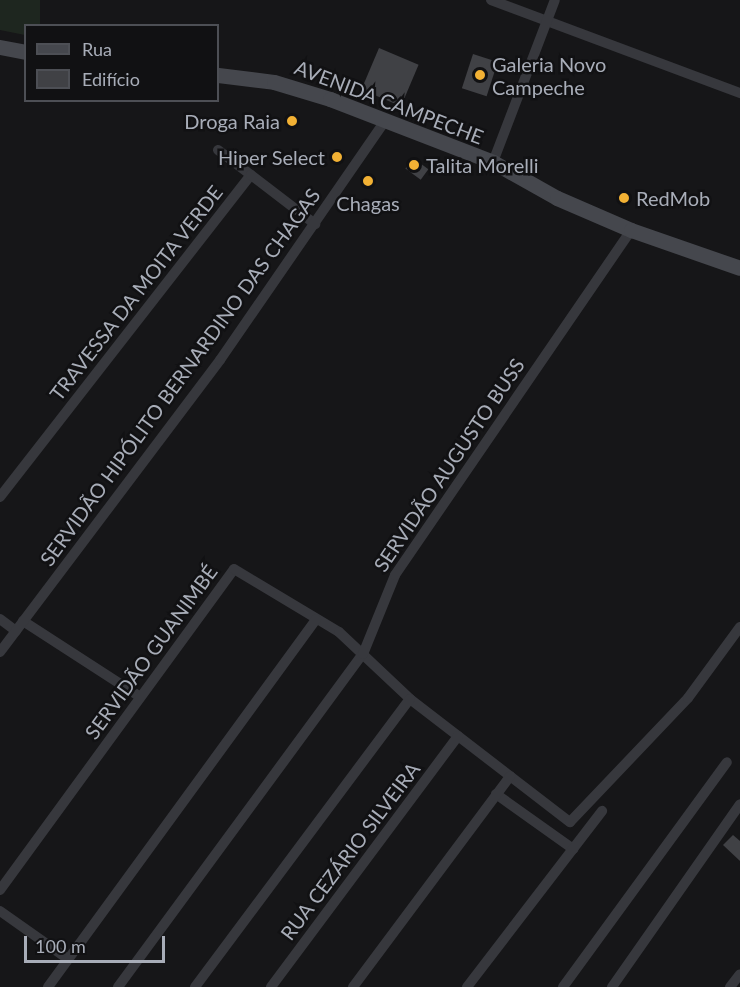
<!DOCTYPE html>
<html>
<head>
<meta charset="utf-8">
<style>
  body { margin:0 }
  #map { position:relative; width:740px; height:987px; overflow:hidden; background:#161618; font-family:Lato,sans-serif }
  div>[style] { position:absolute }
  .green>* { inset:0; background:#1e261f }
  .building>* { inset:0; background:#404145; transform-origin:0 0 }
  .street>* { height:10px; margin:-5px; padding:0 5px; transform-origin:5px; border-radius:5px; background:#37383d }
  .secondary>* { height:15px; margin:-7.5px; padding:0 7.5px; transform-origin:7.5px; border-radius:7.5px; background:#45474d }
  .dots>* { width:16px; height:16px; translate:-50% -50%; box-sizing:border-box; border:3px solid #111113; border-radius:50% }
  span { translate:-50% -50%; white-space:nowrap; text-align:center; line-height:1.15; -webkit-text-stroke:5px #111113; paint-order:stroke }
  .poi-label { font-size:20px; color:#a8adb8 }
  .left { translate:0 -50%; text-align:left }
  .right { translate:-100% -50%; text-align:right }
  .street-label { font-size:20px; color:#a8adb8 }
  .legend { position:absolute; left:24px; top:24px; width:195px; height:78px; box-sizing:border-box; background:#111113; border:2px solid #4d4f55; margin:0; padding:8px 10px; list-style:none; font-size:18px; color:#a8adb8 }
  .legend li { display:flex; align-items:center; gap:12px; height:30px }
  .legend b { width:30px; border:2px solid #4d4f55 }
  .scale { position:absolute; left:24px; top:936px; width:141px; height:27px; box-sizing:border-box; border:3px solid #a8adb8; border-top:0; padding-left:8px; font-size:18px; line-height:21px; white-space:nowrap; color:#a8adb8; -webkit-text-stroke:4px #111113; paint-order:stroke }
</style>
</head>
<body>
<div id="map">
  <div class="green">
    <div style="clip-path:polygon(0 0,40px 0,40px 25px,26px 26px,25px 35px,0 30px)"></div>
  </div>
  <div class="building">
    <div style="left:379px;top:48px;width:43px;height:45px;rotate:23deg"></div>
    <div style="left:473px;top:54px;width:26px;height:36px;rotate:18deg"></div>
    <div style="left:413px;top:158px;width:19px;height:13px;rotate:36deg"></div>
    <div style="clip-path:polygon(733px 835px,740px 841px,740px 861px,723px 845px)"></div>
  </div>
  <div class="street">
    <div style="left:491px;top:0;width:266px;rotate:20.5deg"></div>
    <div style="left:218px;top:150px;width:41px;rotate:37.1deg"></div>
    <div style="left:493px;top:162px;width:173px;rotate:-69.1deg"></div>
    <div style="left:0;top:497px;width:408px;rotate:-52.1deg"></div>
    <div style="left:251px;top:175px;width:81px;rotate:37.4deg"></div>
    <div style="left:0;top:619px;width:20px;rotate:37deg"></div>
    <div style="left:23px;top:621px;width:138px;rotate:32.9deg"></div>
    <div style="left:0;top:652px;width:366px;rotate:-53deg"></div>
    <div style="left:220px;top:360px;width:290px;rotate:-55.4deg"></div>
    <div style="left:496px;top:794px;width:95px;rotate:35.5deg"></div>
    <div style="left:0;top:890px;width:397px;rotate:-53.9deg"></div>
    <div style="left:234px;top:569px;width:122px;rotate:31deg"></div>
    <div style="left:339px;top:632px;width:98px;rotate:43.3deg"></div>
    <div style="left:410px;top:699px;width:202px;rotate:37.6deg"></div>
    <div style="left:570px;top:822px;width:171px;rotate:-46.4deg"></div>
    <div style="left:688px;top:698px;width:88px;rotate:-53.8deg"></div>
    <div style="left:0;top:911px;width:83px;rotate:35.2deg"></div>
    <div style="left:48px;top:987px;width:455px;rotate:-53.9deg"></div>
    <div style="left:118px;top:987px;width:413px;rotate:-53.7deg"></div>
    <div style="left:363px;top:654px;width:85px;rotate:-67.9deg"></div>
    <div style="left:395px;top:575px;width:418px;rotate:-55.6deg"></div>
    <div style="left:195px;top:987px;width:359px;rotate:-53.3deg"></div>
    <div style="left:271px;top:987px;width:313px;rotate:-53.3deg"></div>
    <div style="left:353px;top:987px;width:263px;rotate:-53.3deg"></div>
    <div style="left:467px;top:987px;width:222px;rotate:-52.5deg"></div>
    <div style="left:563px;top:987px;width:278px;rotate:-53.9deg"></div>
    <div style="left:612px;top:987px;width:223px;rotate:-55deg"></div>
    <div style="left:730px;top:987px;width:16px;rotate:-52deg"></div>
  </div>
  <div class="secondary">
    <div style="left:0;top:47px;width:26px;rotate:11deg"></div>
    <div style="left:218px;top:75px;width:56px;rotate:7.1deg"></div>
    <div style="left:274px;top:82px;width:59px;rotate:16.9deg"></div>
    <div style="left:330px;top:99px;width:175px;rotate:21.1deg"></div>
    <div style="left:493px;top:162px;width:73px;rotate:29.4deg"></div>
    <div style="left:557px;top:198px;width:81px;rotate:23.4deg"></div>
    <div style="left:631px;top:230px;width:115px;rotate:19.2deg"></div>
  </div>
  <div class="dots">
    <div style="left:480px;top:75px;background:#f2b134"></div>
    <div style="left:292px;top:121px;background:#f2b134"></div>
    <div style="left:337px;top:157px;background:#f2b134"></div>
    <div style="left:414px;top:165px;background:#f2b134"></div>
    <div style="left:368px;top:181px;background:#f2b134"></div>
    <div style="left:624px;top:198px;background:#f2b134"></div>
  </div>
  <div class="poi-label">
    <span class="left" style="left:492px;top:76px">Galeria Novo<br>Campeche</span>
    <span class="right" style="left:280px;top:121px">Droga Raia</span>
    <span class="right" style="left:325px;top:157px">Hiper Select</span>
    <span class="left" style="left:426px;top:165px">Talita Morelli</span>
    <span class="left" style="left:636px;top:198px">RedMob</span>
    <span style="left:368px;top:203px">Chagas</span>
  </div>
  <div class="street-label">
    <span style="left:389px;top:102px;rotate:21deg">AVENIDA CAMPECHE</span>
    <span style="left:136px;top:293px;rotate:-52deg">TRAVESSA DA MOITA VERDE</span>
    <span style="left:180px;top:377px;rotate:-54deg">SERVIDÃO HIPÓLITO BERNARDINO DAS CHAGAS</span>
    <span style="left:449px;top:465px;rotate:-56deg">SERVIDÃO AUGUSTO BUSS</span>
    <span style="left:151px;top:652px;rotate:-54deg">SERVIDÃO GUANIMBÉ</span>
    <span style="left:350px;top:851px;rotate:-53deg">RUA CEZÁRIO SILVEIRA</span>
  </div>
  <ul class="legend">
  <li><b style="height:8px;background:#45474d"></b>Rua</li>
  <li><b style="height:16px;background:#404145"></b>Edifício</li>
  </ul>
  <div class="scale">100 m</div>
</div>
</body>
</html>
